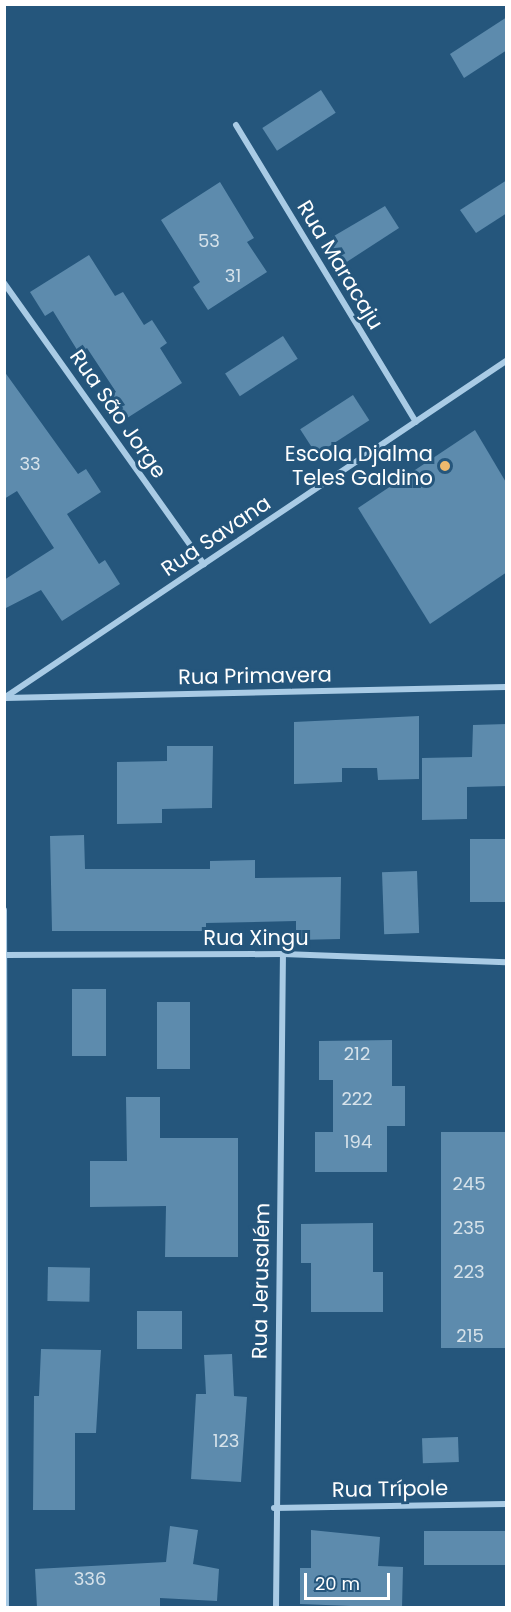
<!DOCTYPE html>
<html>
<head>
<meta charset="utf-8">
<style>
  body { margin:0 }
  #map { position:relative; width:511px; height:1612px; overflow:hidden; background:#25567c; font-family:Poppins,sans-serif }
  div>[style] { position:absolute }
  .building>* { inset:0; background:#5d8bad; transform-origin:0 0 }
  .minor>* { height:6px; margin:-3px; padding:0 3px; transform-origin:3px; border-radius:3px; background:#a9cbe5 }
  .dots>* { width:16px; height:16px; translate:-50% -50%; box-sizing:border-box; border:3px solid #25567c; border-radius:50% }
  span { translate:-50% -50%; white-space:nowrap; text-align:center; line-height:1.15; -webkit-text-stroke:6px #25567c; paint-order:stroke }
  .number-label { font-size:18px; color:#d6e2ea }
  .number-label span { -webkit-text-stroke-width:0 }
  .street-label { font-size:21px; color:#fff }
  .poi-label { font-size:21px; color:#fff }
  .right { translate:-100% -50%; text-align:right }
  .frame { position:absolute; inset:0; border:6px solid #fff; pointer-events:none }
  .scale { position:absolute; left:304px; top:1573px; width:86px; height:27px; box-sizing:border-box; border:3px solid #fff; border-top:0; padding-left:8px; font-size:18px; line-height:21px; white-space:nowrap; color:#fff; -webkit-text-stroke:4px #25567c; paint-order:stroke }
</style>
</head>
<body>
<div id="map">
  <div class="building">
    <div style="clip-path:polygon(507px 17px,507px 50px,464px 78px,450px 54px)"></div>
    <div style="left:321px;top:90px;width:27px;height:70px;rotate:57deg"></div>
    <div style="clip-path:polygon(507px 180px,507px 213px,476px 233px,460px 210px)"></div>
    <div style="clip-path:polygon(220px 182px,254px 238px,247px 242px,267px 272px,208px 310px,193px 287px,200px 282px,161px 220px)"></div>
    <div style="clip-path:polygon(385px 206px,399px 228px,342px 265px,322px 243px)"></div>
    <div style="clip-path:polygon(89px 255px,115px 296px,123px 292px,144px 325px,152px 320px,167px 343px,160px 348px,182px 383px,124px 420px,109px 396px,116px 392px,87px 348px,79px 353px,53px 311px,45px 316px,30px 292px)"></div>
    <div style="left:283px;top:336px;width:27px;height:69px;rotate:57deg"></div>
    <div style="clip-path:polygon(4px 371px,78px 474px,86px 469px,101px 492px,67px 514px,99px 564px,105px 560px,120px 584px,62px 621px,41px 590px,4px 609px,4px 580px,54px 548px,17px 491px,4px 499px)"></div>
    <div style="left:353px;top:395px;width:30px;height:63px;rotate:57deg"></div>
    <div style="clip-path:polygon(475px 430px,507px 484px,507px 572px,430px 624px,358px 508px)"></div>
    <div style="clip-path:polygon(419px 716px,419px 779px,378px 780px,377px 768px,342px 768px,342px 782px,294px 784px,294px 722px)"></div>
    <div style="clip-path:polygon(507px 724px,507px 786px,467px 787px,467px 819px,422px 820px,422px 758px,472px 757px,473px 725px)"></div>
    <div style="clip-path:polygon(167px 746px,213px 746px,212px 808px,162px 809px,162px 823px,117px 824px,117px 762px,167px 761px)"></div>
    <div style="clip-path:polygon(84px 835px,85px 869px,210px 869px,210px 861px,255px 860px,255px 878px,341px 877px,340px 939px,296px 940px,296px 921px,206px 923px,206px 931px,52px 931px,50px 836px)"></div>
    <div style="left:507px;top:839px;width:63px;height:37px;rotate:90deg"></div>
    <div style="left:417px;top:871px;width:62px;height:35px;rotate:88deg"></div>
    <div style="left:72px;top:989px;width:34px;height:67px"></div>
    <div style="left:157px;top:1002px;width:33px;height:67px"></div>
    <div style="clip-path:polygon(392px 1040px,392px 1086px,405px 1086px,405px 1126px,387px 1126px,387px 1172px,315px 1172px,315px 1132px,333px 1132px,333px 1080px,319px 1080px,319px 1041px)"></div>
    <div style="clip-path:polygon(126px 1097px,160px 1097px,160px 1138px,238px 1138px,238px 1257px,165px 1257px,166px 1206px,90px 1207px,90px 1161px,127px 1161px)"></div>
    <div style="left:441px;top:1132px;width:66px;height:216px"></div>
    <div style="clip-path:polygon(373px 1223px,373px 1272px,383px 1272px,383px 1312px,311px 1312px,311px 1263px,301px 1263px,301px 1224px)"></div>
    <div style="left:48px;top:1267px;width:42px;height:34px;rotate:1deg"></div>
    <div style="left:137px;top:1311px;width:45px;height:38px"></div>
    <div style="clip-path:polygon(41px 1349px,101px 1350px,96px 1433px,75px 1433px,75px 1510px,33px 1510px,34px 1396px,39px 1396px)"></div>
    <div style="clip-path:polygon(232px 1354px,234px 1396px,247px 1397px,241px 1482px,191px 1479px,196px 1394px,206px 1394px,204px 1355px)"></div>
    <div style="left:458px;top:1437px;width:25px;height:36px;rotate:88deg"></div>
    <div style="clip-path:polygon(170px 1526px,198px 1530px,193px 1564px,219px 1569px,217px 1601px,160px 1598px,160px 1608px,37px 1608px,35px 1569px,166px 1562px)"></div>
    <div style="clip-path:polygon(311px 1530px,380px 1537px,378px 1566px,403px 1567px,402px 1608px,300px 1604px,300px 1568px,311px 1568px)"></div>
    <div style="left:507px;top:1531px;width:34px;height:83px;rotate:90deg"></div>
  </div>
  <div class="minor">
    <div style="left:236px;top:125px;width:347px;rotate:58.8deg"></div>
    <div style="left:4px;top:283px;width:345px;rotate:54.6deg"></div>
    <div style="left:4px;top:698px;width:605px;rotate:-33.87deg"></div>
    <div style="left:5px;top:698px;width:501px;rotate:-1.26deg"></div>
    <div style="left:4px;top:910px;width:698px;rotate:89.84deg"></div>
    <div style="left:4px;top:955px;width:279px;rotate:-0.2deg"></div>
    <div style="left:283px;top:954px;width:223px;rotate:2.1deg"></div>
    <div style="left:274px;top:1508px;width:232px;rotate:-1deg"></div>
    <div style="left:276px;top:1608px;width:654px;rotate:-89.39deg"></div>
  </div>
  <div class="dots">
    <div style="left:445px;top:466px;background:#eeb96d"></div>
  </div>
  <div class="number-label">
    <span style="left:209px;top:241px">53</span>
    <span style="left:233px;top:276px">31</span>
    <span style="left:30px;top:464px">33</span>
    <span style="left:357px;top:1054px">212</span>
    <span style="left:357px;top:1099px">222</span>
    <span style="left:358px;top:1142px">194</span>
    <span style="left:469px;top:1184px">245</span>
    <span style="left:469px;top:1228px">235</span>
    <span style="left:469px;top:1272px">223</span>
    <span style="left:470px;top:1336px">215</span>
    <span style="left:226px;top:1441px">123</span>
    <span style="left:90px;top:1579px">336</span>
  </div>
  <div class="street-label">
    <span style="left:340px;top:265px;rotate:59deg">Rua Maracaju</span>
    <span style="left:118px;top:414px;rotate:55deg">Rua São Jorge</span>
    <span style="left:216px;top:536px;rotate:-34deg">Rua Savana</span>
    <span style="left:255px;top:676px;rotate:-1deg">Rua Primavera</span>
    <span style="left:256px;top:938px">Rua Xingu</span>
    <span style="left:261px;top:1281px;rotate:-89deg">Rua Jerusalém</span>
    <span style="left:390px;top:1489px;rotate:-1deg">Rua Trípole</span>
  </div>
  <div class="poi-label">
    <span class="right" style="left:433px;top:466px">Escola Djalma<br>Teles Galdino</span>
  </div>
  <div class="frame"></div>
  <div class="scale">20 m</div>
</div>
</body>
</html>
